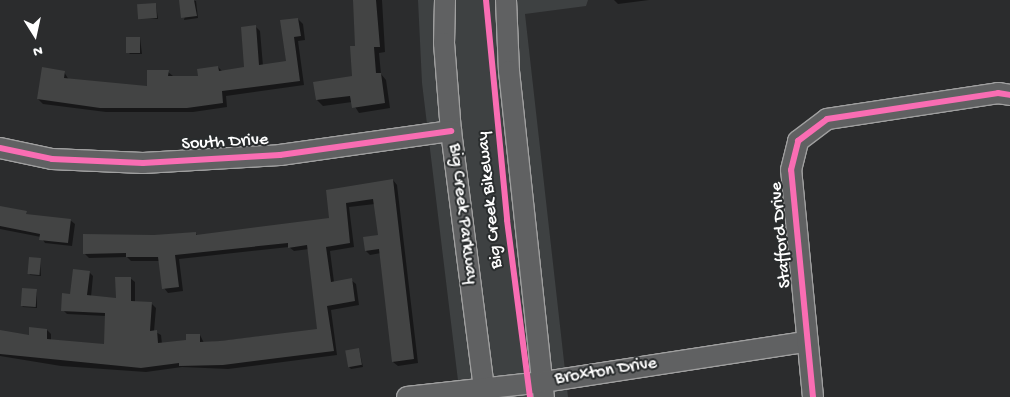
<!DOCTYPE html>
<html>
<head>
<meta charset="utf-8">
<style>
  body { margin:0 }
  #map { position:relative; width:1010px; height:397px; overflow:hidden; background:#2b2c2d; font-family:"Gochi Hand",sans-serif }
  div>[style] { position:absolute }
  .green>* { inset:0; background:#3e4142 }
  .shadow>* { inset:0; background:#0007 }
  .building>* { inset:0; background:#434444; transform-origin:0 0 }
  .roads { filter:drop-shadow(1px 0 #a0a0a0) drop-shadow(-1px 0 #a0a0a0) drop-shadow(0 1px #a0a0a0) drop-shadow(0 -1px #a0a0a0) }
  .minor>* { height:20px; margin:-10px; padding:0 10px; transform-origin:10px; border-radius:10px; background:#606162 }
  .cycleway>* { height:6px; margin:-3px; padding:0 3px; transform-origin:3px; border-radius:3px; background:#f96db3 }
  span { translate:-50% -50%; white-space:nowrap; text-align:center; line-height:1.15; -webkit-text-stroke:4px #2a2d2e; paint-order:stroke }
  .street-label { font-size:18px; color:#fff }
  .north { position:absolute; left:10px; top:10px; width:50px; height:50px; -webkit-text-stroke:4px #2a2d2e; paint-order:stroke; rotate:170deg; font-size:14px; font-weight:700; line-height:20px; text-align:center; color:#fff }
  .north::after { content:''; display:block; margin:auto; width:18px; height:22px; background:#fff; clip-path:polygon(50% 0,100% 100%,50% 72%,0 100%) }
</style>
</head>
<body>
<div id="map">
  <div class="green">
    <div style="clip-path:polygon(418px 0,588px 0,586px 6px,525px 14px,568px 397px,460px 397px,422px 83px)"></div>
  </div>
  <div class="shadow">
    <div style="clip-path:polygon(189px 0,196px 1px,198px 18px,184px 20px)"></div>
    <div style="clip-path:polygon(354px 0,382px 0,385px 52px,379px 53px,381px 74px,386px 80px,390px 108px,359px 113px,352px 102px,323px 106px,317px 100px,353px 77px,357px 47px)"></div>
    <div style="clip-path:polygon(614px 0,649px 0,618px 4px)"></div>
    <div style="clip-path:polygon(156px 4px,158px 19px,139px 18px)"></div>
    <div style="clip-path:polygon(298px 19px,303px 24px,305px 40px,298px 41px,304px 85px,226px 96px,227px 107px,193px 112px,106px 112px,43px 104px,38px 99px,64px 72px,69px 80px,148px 87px,168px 72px,173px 76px,199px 77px,218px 67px,222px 71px,245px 68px,256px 27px,260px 31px,263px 66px,288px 62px)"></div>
    <div style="clip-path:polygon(140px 38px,142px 54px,130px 54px,128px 52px)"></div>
    <div style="clip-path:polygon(393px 180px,397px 185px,418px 363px,398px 366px,393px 362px,381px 253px,370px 255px,366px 251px,379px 236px,375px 204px,349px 207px,354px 247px,330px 251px,334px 282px,351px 280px,356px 284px,359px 305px,331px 310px,337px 355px,228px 369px,182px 367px,146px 372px,61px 366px,0 356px,0 331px,30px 336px,47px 330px,51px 334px,51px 340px,106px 345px,106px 316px,67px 314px,63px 310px,89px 272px,93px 276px,91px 297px,117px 299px,130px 278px,135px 282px,135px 302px,151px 303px,156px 308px,154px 331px,161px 335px,162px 344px,187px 341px,200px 335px,204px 343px,319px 330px,309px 249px,294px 251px,289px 247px,179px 259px,183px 291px,168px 293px,164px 288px,160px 261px,131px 261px,127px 257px,89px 258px,85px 254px,154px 237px,195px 233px,198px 236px,331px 219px,327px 191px)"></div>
    <div style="clip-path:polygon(0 208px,30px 216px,70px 220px,75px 224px,72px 246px,45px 243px,41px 237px,0 229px)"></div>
    <div style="clip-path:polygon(40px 260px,41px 276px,30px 275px,29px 273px)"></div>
    <div style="clip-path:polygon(37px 291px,37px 308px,23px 307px,21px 305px)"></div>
    <div style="clip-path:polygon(359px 349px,363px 367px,351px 369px,349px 367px)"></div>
  </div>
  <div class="building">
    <div style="clip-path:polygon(179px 0,194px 0,197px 16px,181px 18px)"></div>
    <div style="clip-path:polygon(353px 0,376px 0,380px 47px,374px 47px,376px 73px,381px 73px,385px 103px,352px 108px,350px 96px,316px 100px,313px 82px,352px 76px,350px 46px,355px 46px)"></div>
    <div style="left:156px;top:3px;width:15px;height:19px;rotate:86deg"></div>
    <div style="clip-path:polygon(298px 18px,301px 36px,294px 37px,300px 81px,222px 91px,223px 103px,187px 108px,100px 108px,37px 99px,42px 67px,65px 71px,64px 78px,147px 86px,147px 70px,169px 70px,168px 76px,198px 76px,197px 69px,218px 66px,219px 71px,244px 67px,241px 27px,256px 25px,259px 65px,286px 61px,280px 20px)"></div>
    <div style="left:126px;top:37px;width:14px;height:16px"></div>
    <div style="clip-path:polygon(393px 179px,414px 359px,392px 362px,379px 249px,365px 251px,363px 237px,378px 235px,373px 199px,346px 203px,350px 243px,326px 247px,331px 282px,352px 278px,355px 301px,327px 306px,334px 351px,223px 365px,179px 366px,179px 363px,141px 368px,0 354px,0 330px,29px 335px,29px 327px,47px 329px,47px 339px,104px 344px,105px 313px,61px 311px,62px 293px,70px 294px,73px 269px,90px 271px,87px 295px,116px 298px,115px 277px,131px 277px,131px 301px,152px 302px,150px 331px,157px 330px,158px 343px,186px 340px,186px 334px,200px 334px,200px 342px,220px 341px,317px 329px,307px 245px,288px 248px,288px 243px,175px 255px,179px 287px,162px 289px,158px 257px,126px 257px,126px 253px,83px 254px,83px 234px,154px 235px,196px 232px,196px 235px,329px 218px,326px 190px)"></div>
    <div style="clip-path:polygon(0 206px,27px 211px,26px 214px,71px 219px,68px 243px,39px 240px,40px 234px,0 226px)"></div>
    <div style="left:29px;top:257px;width:12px;height:17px;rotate:5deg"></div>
    <div style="left:22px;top:288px;width:15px;height:18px;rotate:4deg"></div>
    <div style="left:359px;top:348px;width:17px;height:14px;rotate:80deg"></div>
  </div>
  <div class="roads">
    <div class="minor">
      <div style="left:445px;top:0;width:43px;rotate:91.3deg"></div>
      <div style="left:444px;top:43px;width:88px;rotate:85.5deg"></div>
      <div style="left:451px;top:131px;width:268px;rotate:82.7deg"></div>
      <div style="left:506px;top:0;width:71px;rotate:87.6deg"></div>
      <div style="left:509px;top:71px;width:328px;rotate:83.9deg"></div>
      <div style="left:0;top:148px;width:53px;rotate:11.9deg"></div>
      <div style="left:52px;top:159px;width:91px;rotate:2.5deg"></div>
      <div style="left:143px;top:163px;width:137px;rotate:-3.3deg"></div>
      <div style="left:280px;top:155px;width:173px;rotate:-8deg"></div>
      <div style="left:407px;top:397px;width:137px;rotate:-6.3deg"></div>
      <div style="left:543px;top:382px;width:265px;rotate:-8.7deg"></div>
      <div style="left:813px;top:397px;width:228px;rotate:-95.5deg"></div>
      <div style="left:791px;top:170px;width:30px;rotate:-76deg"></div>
      <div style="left:798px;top:141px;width:36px;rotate:-37deg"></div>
      <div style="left:827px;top:119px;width:173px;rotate:-8.6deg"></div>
      <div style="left:998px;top:93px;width:12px;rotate:9deg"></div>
    </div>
  </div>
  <div class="cycleway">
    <div style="left:486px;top:0;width:221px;rotate:84.5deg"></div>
    <div style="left:507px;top:220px;width:178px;rotate:82.6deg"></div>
    <div style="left:0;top:148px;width:53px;rotate:11.9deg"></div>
    <div style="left:52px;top:159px;width:91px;rotate:2.5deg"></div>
    <div style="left:143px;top:163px;width:137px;rotate:-3.3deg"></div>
    <div style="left:280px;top:155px;width:173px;rotate:-8deg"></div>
    <div style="left:813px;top:397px;width:228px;rotate:-95.5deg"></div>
    <div style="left:791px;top:170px;width:30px;rotate:-76deg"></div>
    <div style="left:798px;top:141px;width:36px;rotate:-37deg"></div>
    <div style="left:827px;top:119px;width:173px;rotate:-8.6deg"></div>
    <div style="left:998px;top:93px;width:12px;rotate:9deg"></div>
  </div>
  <div class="street-label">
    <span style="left:225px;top:143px;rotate:-3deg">South Drive</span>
    <span style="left:491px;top:200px;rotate:-96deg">Big Creek Bikeway</span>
    <span style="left:462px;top:214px;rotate:83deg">Big Creek Parkway</span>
    <span style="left:782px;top:235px;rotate:-95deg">Stafford Drive</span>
    <span style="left:606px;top:372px;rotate:-9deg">Broxton Drive</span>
  </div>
  <div class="north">N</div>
</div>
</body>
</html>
